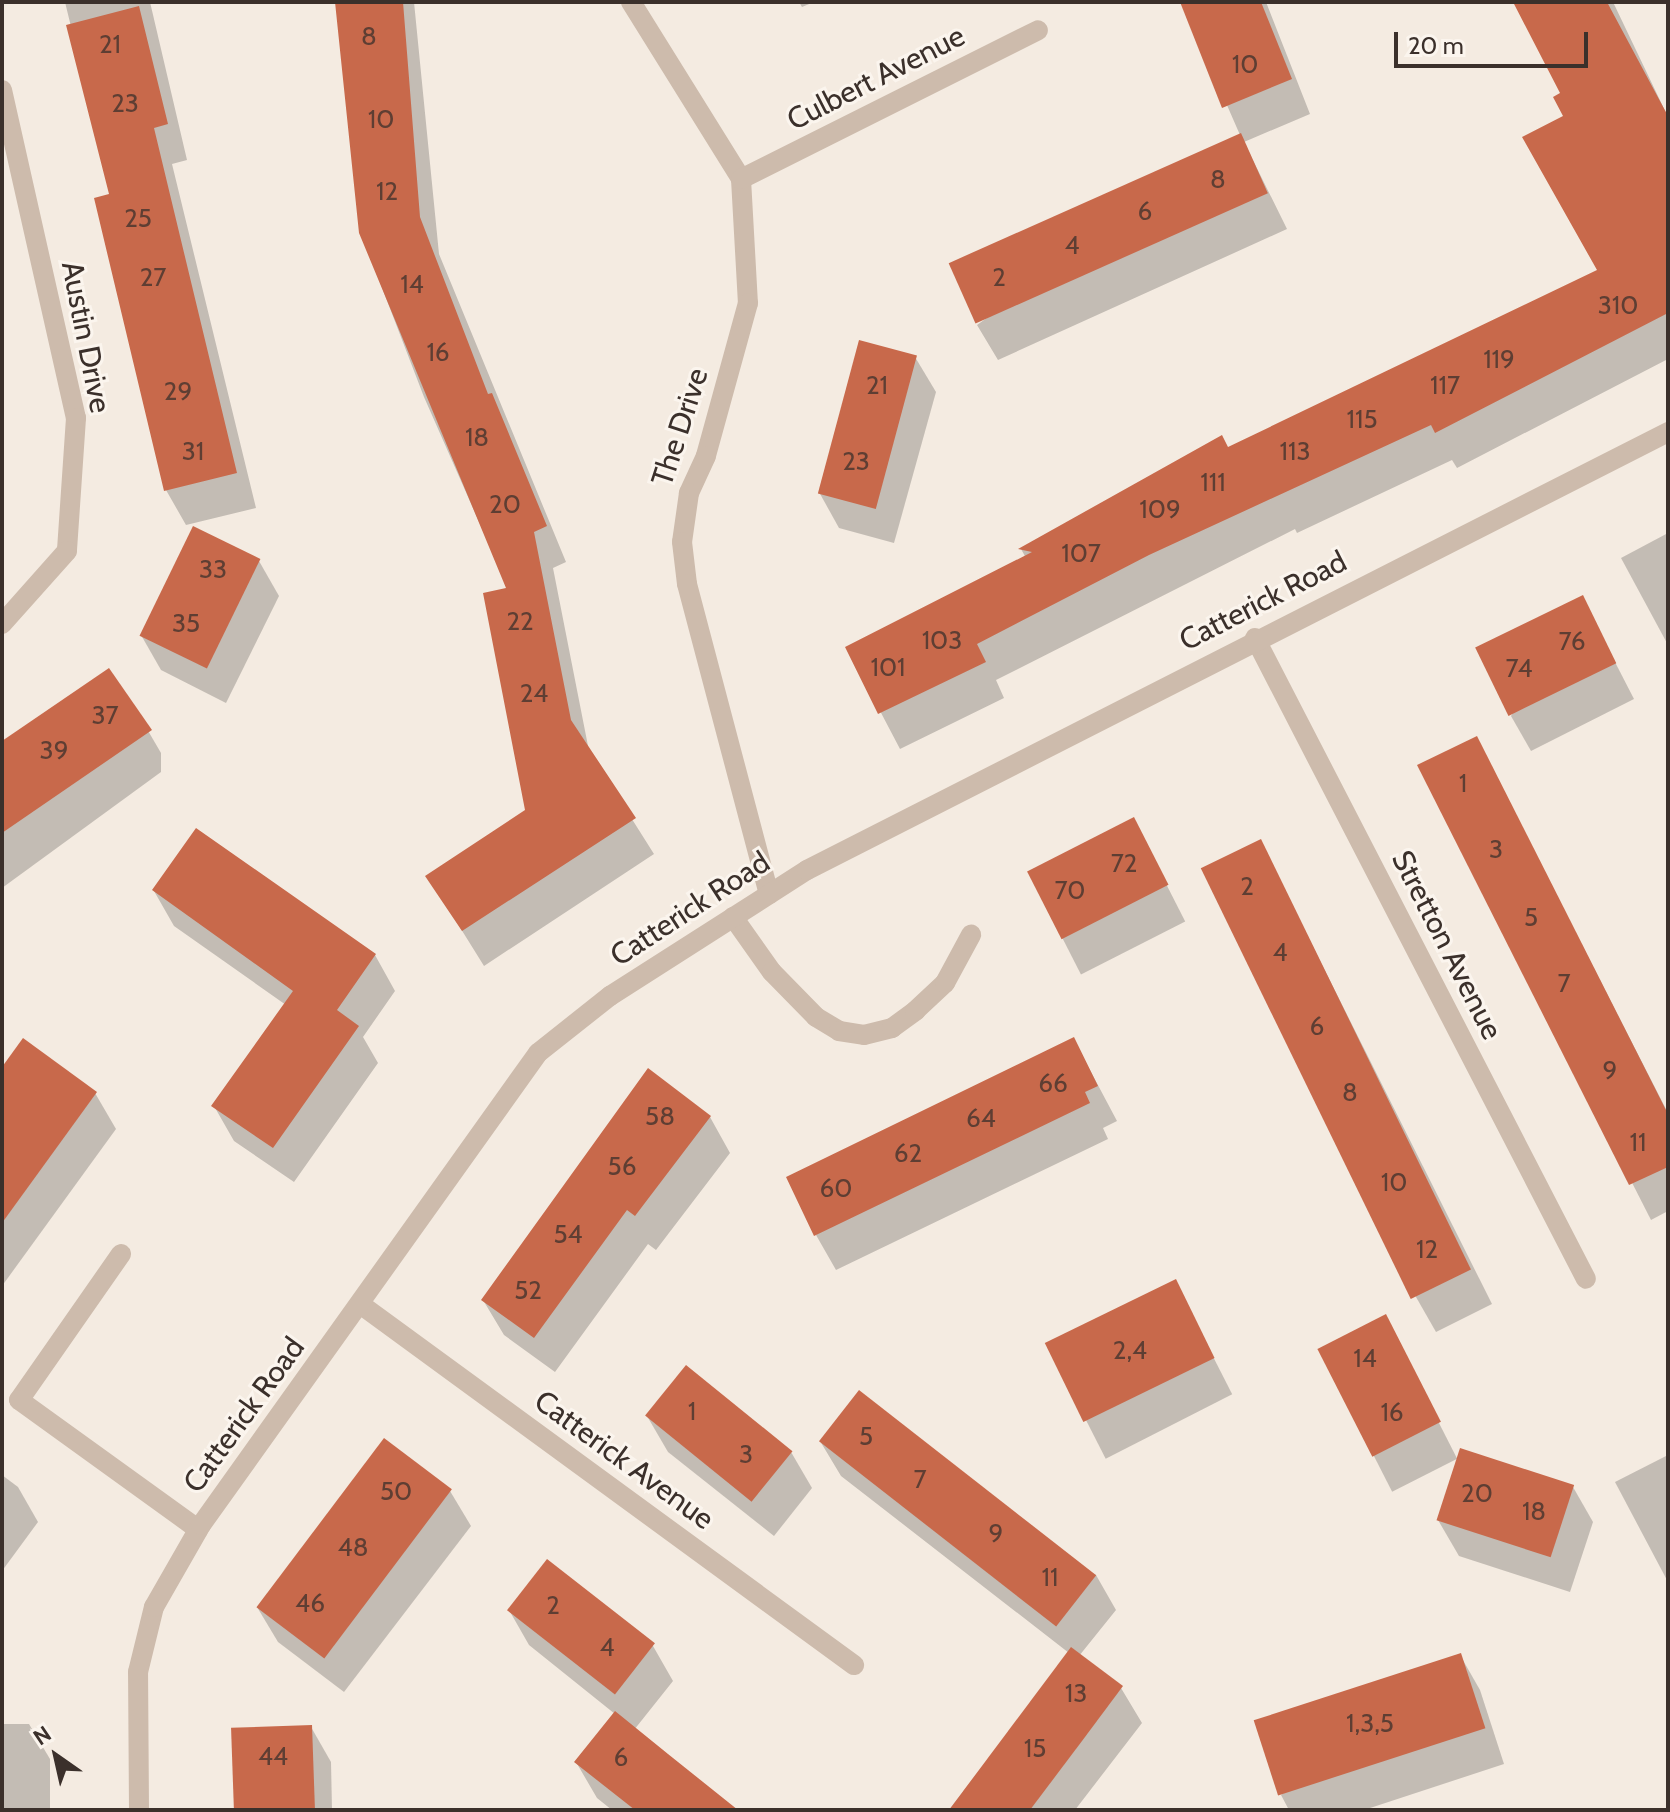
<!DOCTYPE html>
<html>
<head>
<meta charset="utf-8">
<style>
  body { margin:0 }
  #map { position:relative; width:1670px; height:1812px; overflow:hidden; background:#f4ebe1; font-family:Cabin,sans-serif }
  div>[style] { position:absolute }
  .shadow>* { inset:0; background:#0003; transform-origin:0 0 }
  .building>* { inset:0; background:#c8694b; transform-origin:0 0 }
  .service>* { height:20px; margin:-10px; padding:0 10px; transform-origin:10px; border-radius:10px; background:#cdbbac }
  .minor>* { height:20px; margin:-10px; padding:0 10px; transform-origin:10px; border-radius:10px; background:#cdbbac }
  span { translate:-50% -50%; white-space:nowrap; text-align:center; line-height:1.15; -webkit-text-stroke:6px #fbf5ee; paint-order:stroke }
  .number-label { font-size:26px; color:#5e3e33 }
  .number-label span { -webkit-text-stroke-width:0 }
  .street-label { font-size:30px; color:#3b302b }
  .frame { position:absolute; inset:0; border:4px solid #3b302b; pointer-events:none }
  .north { position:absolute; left:16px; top:1716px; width:80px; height:80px; -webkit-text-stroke:6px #fbf5ee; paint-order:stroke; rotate:326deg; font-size:22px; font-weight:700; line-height:32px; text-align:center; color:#3b302b }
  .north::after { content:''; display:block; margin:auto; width:28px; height:36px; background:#3b302b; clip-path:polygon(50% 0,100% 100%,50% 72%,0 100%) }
  .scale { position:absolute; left:1394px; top:32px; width:194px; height:36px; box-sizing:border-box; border:4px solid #3b302b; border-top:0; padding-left:10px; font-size:24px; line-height:28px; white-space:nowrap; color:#3b302b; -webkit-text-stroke:6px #fbf5ee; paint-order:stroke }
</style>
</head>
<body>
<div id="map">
  <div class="shadow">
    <div style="clip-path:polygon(65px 2px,150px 2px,187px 160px,172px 164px,256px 508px,186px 525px,166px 490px,112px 196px)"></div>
    <div style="clip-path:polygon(337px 2px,414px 2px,439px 254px,566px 562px,553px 568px,589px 751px,654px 854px,484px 966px,428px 876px,528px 811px,509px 590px,424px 397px,361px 233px)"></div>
    <div style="clip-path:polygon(799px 2px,814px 2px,802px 7px)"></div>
    <div style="clip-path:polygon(1182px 2px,1266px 2px,1310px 114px,1244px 142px,1287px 229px,998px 360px,977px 325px,1240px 135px)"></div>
    <div style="clip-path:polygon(1515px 2px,1613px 2px,1668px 117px,1668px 359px,1457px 468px,1452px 460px,1297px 533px,1295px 529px,996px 680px,1004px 698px,900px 749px,847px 648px,1026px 558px,1021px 549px,1600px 271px,1563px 94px)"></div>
    <div style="clip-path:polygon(915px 357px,936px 392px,894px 543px,839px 528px,819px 492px)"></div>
    <div style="clip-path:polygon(1668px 533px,1668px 645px,1621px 558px)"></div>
    <div style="clip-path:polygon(259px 561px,279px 596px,226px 703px,161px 670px,141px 635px)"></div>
    <div style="clip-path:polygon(1582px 598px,1634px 699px,1531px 751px,1511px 716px)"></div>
    <div style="clip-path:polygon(140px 717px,161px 753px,161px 772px,2px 888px,2px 746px)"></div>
    <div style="clip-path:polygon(1476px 738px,1668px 1113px,1668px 1211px,1651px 1220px,1420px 766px)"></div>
    <div style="left:1133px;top:819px;width:115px;height:117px;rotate:63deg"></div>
    <div style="clip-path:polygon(1260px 841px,1492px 1304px,1436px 1332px,1416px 1297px)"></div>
    <div style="clip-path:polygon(154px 891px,375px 955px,395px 991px,363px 1037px,378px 1063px,294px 1182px,234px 1141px,214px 1106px,286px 1005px,174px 926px)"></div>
    <div style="clip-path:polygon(1074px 1040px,1117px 1121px,1103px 1128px,1108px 1139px,836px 1270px,816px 1235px)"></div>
    <div style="clip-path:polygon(2px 1070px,95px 1093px,116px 1129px,2px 1286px)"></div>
    <div style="clip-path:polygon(710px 1117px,730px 1153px,656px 1250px,648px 1244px,555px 1372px,504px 1335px,483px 1300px)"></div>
    <div style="left:1175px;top:1282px;width:126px;height:142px;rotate:63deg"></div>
    <div style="left:1385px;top:1317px;width:159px;height:73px;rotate:63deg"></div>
    <div style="clip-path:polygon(647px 1416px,791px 1452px,812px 1488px,774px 1536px,668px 1452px)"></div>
    <div style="clip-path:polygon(820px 1441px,1096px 1575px,1116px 1610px,1079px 1656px,1121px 1688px,1142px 1723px,1075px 1810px,949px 1810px,1069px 1653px,841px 1476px)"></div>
    <div style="clip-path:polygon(1668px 1455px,1668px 1582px,1615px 1482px)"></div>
    <div style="clip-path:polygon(2px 1475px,18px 1487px,38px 1522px,2px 1571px)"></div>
    <div style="clip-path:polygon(1573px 1487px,1593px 1522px,1570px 1592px,1459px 1556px,1438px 1520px)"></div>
    <div style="clip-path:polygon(450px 1491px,471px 1526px,344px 1692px,278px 1642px,257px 1607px)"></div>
    <div style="clip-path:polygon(509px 1610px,653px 1646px,673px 1681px,634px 1730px,735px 1810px,612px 1810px,597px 1798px,576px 1762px,615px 1714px,529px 1645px)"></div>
    <div style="clip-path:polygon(1460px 1655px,1480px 1690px,1504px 1764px,1364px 1810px,1289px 1810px,1281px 1795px)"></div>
    <div style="clip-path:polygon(2px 1724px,29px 1724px,50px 1759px,50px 1810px,2px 1810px)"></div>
    <div style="clip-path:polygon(311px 1727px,331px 1762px,332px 1810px,236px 1810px)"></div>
  </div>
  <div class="building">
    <div style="clip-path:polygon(335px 2px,403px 2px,420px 217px,488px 394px,492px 393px,547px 526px,534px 532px,571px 720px,636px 818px,462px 931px,425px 876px,525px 810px,483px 593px,506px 588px,359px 233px)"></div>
    <div style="clip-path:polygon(1180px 2px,1261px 2px,1292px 79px,1222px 108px)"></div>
    <div style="clip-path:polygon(1513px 2px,1607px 2px,1668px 116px,1668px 313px,1435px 433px,1431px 425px,1149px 555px,977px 644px,986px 662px,878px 714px,845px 647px,1032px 552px,1018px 549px,1222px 435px,1228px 447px,1597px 270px,1522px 137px,1563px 116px,1553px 97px,1560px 93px)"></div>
    <div style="clip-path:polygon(139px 6px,168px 124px,154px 128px,237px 473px,164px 491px,94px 198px,109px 194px,66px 25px)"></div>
    <div style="left:1241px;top:133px;width:66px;height:320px;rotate:66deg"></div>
    <div style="left:859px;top:340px;width:60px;height:159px;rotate:15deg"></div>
    <div style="left:193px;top:526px;width:75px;height:122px;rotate:26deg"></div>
    <div style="left:1583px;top:595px;width:76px;height:120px;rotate:64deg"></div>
    <div style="clip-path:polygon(109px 668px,152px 730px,2px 833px,2px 741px)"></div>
    <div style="clip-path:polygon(1477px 736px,1668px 1114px,1668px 1167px,1629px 1185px,1417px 765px)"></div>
    <div style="left:1134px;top:817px;width:76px;height:120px;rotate:63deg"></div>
    <div style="clip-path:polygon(196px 828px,376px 954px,337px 1010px,359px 1026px,273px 1148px,211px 1106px,293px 991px,152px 890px)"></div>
    <div style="left:1261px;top:839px;width:479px;height:67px;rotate:64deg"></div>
    <div style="clip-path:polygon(1074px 1037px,1098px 1086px,1085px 1092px,1090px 1103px,814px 1236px,786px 1177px)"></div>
    <div style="clip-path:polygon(23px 1038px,97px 1092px,2px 1223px,2px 1067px)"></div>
    <div style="clip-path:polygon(648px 1068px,711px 1116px,635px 1216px,627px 1210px,534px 1338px,481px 1300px)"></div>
    <div style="left:1176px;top:1279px;width:88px;height:146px;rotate:64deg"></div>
    <div style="left:1386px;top:1314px;width:121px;height:77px;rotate:63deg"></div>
    <div style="left:686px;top:1365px;width:137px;height:65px;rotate:39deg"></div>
    <div style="left:859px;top:1390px;width:301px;height:65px;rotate:38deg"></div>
    <div style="left:384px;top:1438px;width:85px;height:212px;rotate:37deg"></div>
    <div style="left:1460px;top:1448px;width:120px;height:76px;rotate:18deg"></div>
    <div style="left:547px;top:1559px;width:137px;height:65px;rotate:38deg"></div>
    <div style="clip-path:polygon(1071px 1647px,1123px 1686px,1082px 1741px,1030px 1810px,949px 1810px)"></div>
    <div style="left:1461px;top:1653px;width:79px;height:218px;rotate:72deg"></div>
    <div style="clip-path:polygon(615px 1711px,668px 1754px,738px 1810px,635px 1810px,574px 1762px)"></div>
    <div style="left:312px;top:1725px;width:85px;height:81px;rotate:88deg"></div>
  </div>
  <div class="service">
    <div style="left:733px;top:917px;width:67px;rotate:54.7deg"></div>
    <div style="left:772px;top:972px;width:63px;rotate:45.6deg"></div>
    <div style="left:816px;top:1017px;width:27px;rotate:31deg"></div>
    <div style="left:839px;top:1031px;width:25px;rotate:9deg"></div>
    <div style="left:864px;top:1035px;width:29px;rotate:-14deg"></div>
    <div style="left:892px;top:1028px;width:29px;rotate:-36deg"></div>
    <div style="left:915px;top:1011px;width:41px;rotate:-43deg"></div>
    <div style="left:945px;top:983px;width:55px;rotate:-61.6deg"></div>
    <div style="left:121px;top:1254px;width:178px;rotate:124.9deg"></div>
    <div style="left:19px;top:1400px;width:221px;rotate:35.8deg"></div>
  </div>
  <div class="minor">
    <div style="left:631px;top:2px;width:208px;rotate:58.1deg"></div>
    <div style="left:741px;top:179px;width:124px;rotate:86.8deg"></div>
    <div style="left:748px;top:303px;width:159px;rotate:105.4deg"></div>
    <div style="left:706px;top:456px;width:41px;rotate:114.7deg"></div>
    <div style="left:689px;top:493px;width:49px;rotate:98.1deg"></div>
    <div style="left:682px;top:542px;width:42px;rotate:83.2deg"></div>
    <div style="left:687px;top:584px;width:321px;rotate:75.2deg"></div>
    <div style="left:2px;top:90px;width:336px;rotate:77.3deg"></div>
    <div style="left:76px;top:418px;width:133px;rotate:93.9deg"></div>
    <div style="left:67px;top:551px;width:98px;rotate:131.7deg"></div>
    <div style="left:741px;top:179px;width:332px;rotate:-26.6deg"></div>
    <div style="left:1255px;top:638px;width:721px;rotate:62.69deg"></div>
    <div style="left:360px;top:1304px;width:612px;rotate:36.16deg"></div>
    <div style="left:139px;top:1810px;width:138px;rotate:-90.4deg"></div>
    <div style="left:138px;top:1672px;width:67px;rotate:-76.2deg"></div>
    <div style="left:154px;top:1607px;width:95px;rotate:-60.2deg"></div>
    <div style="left:201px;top:1525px;width:580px;rotate:-54.47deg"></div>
    <div style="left:538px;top:1053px;width:92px;rotate:-38.4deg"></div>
    <div style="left:610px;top:996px;width:234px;rotate:-32.6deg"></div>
    <div style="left:807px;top:870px;width:966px;rotate:-26.96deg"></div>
  </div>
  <div class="number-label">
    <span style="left:369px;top:37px">8</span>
    <span style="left:110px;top:45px">21</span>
    <span style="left:1245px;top:65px">10</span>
    <span style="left:125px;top:104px">23</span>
    <span style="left:381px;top:120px">10</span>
    <span style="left:1218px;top:180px">8</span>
    <span style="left:387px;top:192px">12</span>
    <span style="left:1145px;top:212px">6</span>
    <span style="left:138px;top:219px">25</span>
    <span style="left:1072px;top:246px">4</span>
    <span style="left:153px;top:278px">27</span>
    <span style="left:999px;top:278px">2</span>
    <span style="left:412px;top:285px">14</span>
    <span style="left:1618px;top:306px">310</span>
    <span style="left:438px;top:353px">16</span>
    <span style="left:1499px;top:360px">119</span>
    <span style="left:877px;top:386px">21</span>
    <span style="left:1445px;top:386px">117</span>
    <span style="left:178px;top:392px">29</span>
    <span style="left:1362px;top:420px">115</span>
    <span style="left:477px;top:438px">18</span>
    <span style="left:193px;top:452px">31</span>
    <span style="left:1295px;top:452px">113</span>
    <span style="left:856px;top:462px">23</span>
    <span style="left:1213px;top:483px">111</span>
    <span style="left:505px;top:505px">20</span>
    <span style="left:1160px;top:510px">109</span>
    <span style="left:1081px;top:554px">107</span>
    <span style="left:213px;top:570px">33</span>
    <span style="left:520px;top:622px">22</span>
    <span style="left:186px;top:624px">35</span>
    <span style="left:942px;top:641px">103</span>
    <span style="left:1572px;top:642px">76</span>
    <span style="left:888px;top:668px">101</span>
    <span style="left:1519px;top:669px">74</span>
    <span style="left:534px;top:694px">24</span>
    <span style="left:105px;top:716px">37</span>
    <span style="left:54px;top:751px">39</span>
    <span style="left:1463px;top:784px">1</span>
    <span style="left:1496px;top:850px">3</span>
    <span style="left:1124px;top:864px">72</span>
    <span style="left:1247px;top:887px">2</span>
    <span style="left:1070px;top:891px">70</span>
    <span style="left:1531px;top:918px">5</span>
    <span style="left:1280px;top:953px">4</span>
    <span style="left:1564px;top:984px">7</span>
    <span style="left:1317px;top:1027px">6</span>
    <span style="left:1610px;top:1071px">9</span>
    <span style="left:1053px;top:1084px">66</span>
    <span style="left:1350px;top:1093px">8</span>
    <span style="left:660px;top:1117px">58</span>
    <span style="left:981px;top:1119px">64</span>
    <span style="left:1638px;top:1143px">11</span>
    <span style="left:908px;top:1154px">62</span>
    <span style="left:622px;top:1167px">56</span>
    <span style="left:1394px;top:1183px">10</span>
    <span style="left:836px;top:1189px">60</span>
    <span style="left:568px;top:1235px">54</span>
    <span style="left:1427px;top:1250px">12</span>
    <span style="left:528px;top:1291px">52</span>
    <span style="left:1130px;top:1351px">2,4</span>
    <span style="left:1365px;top:1359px">14</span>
    <span style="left:692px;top:1412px">1</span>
    <span style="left:1392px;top:1413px">16</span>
    <span style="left:866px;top:1437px">5</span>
    <span style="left:746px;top:1455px">3</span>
    <span style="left:920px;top:1480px">7</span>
    <span style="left:396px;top:1492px">50</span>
    <span style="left:1477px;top:1494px">20</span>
    <span style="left:1534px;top:1512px">18</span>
    <span style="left:996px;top:1534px">9</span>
    <span style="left:353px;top:1548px">48</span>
    <span style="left:1050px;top:1578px">11</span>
    <span style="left:310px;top:1604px">46</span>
    <span style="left:553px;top:1606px">2</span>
    <span style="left:607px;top:1648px">4</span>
    <span style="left:1076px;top:1694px">13</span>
    <span style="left:1370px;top:1724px">1,3,5</span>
    <span style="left:1035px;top:1749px">15</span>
    <span style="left:273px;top:1757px">44</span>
    <span style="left:621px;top:1758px">6</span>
  </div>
  <div class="street-label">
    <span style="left:876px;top:78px;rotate:-27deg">Culbert Avenue</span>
    <span style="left:86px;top:337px;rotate:79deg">Austin Drive</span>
    <span style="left:680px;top:427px;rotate:-72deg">The Drive</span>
    <span style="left:1263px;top:601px;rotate:-27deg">Catterick Road</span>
    <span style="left:690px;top:909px;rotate:-33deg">Catterick Road</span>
    <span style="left:1447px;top:945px;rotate:63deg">Stretton Avenue</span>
    <span style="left:244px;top:1415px;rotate:-54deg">Catterick Road</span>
    <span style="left:624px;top:1460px;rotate:36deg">Catterick Avenue</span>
  </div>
  <div class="frame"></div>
  <div class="north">N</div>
  <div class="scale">20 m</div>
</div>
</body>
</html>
